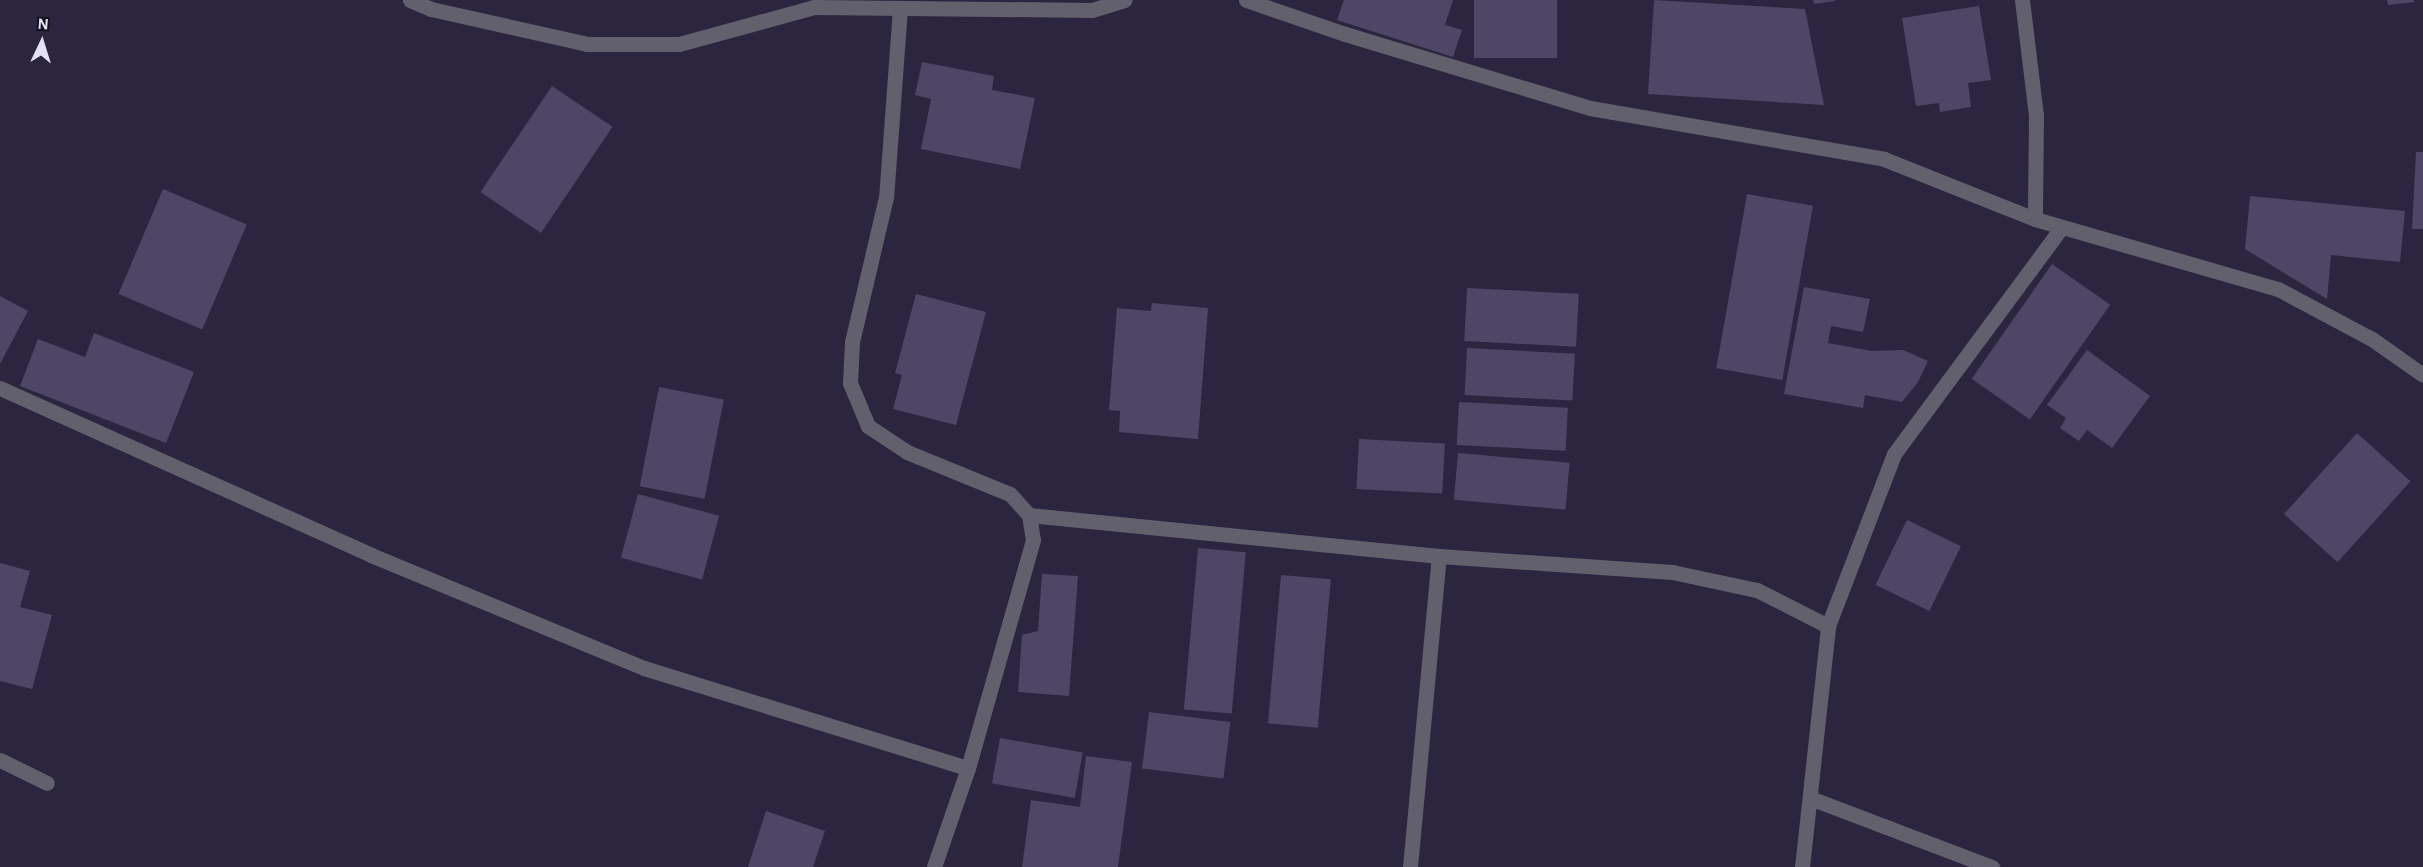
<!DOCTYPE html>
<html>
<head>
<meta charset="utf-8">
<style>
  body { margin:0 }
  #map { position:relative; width:2423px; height:867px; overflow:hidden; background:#2b2540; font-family:"Alegreya Sans",sans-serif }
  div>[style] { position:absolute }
  .building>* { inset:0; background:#4d4765; transform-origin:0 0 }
  .minor>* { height:15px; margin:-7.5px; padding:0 7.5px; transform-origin:7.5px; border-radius:7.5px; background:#63606e }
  span { translate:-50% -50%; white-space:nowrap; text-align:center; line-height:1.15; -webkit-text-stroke:5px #13101c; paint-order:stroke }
  .north { position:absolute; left:12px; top:12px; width:60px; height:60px; -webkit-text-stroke:4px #13101c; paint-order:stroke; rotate:4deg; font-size:16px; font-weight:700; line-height:24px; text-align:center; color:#e5e2f5 }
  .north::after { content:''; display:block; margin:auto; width:21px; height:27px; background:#e5e2f5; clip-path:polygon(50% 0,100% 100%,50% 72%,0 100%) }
</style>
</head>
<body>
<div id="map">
  <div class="building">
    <div style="clip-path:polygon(1344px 0,1453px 0,1445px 25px,1462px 30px,1453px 57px,1337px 20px)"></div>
    <div style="left:1474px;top:0;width:83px;height:58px"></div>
    <div style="clip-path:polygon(1654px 0,1805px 9px,1824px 105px,1648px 94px)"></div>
    <div style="clip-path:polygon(1813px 0,1835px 0,1835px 1px,1814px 4px)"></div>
    <div style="clip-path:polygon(2387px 0,2414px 0,2414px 2px,2388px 5px)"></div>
    <div style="clip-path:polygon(1979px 6px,1991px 80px,1968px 83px,1971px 107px,1940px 112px,1939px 103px,1916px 106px,1902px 18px)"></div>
    <div style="clip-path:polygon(922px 62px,994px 76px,992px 90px,1035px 98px,1020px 169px,921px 149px,931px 99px,915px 95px)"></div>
    <div style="left:552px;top:86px;width:73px;height:128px;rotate:34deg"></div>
    <div style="clip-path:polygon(2416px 152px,2423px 152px,2423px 229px,2412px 229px)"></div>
    <div style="left:163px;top:189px;width:91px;height:114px;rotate:23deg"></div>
    <div style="left:1747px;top:194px;width:67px;height:177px;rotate:10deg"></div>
    <div style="clip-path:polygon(2250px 196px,2405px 211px,2400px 262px,2331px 255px,2327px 299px,2245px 249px)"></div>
    <div style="left:2052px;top:264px;width:71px;height:140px;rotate:35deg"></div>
    <div style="clip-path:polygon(1804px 287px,1870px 299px,1863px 332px,1831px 326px,1828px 343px,1872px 351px,1903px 350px,1928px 361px,1918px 382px,1902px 402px,1865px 395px,1863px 408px,1784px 394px)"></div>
    <div style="left:1467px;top:288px;width:112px;height:53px;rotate:3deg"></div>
    <div style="clip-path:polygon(916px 294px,986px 312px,956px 425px,893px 409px,902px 375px,895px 373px)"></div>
    <div style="clip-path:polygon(0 296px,28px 311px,0 364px)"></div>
    <div style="clip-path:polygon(1152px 303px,1208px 308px,1198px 439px,1119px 432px,1120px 411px,1109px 410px,1117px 308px,1151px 311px)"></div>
    <div style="clip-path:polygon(94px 333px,194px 372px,166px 443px,20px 386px,38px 339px,85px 357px)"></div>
    <div style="left:1467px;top:348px;width:108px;height:47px;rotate:3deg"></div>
    <div style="clip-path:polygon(2087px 350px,2150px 396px,2112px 448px,2087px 430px,2079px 441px,2060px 428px,2066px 418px,2047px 405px)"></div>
    <div style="left:659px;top:387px;width:66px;height:101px;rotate:11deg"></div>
    <div style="left:1459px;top:402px;width:109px;height:43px;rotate:3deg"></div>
    <div style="left:2357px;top:433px;width:72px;height:109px;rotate:42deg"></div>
    <div style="left:1359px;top:439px;width:86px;height:50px;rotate:3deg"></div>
    <div style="left:1458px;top:453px;width:112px;height:47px;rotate:5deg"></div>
    <div style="left:638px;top:494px;width:84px;height:66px;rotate:15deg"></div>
    <div style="left:1907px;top:520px;width:60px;height:72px;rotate:26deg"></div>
    <div style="left:1198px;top:548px;width:48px;height:162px;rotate:5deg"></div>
    <div style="clip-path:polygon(0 563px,30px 571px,20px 607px,52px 615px,32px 689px,0 681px)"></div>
    <div style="clip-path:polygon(1042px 574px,1078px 576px,1069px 696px,1018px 692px,1022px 635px,1038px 631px)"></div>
    <div style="left:1281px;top:575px;width:50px;height:149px;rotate:5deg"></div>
    <div style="left:1149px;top:712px;width:82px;height:57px;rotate:7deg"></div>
    <div style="left:1000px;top:738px;width:84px;height:46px;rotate:10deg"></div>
    <div style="clip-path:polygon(1086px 756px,1132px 762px,1118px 867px,1022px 867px,1031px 800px,1080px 807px)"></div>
    <div style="clip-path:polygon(766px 811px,825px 831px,813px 867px,748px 867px)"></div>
  </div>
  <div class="minor">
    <div style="left:410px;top:0;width:23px;rotate:23deg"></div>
    <div style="left:431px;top:9px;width:160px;rotate:12.6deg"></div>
    <div style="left:587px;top:44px;width:92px"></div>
    <div style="left:679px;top:44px;width:140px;rotate:-15.3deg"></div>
    <div style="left:814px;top:7px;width:278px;rotate:0.6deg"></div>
    <div style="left:1092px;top:10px;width:34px;rotate:-17deg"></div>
    <div style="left:1246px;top:0;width:105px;rotate:19deg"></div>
    <div style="left:1345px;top:34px;width:256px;rotate:16.8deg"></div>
    <div style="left:1590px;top:108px;width:298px;rotate:9.8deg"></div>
    <div style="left:1884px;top:159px;width:162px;rotate:21.7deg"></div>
    <div style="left:2035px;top:219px;width:253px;rotate:16.1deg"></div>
    <div style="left:2278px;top:289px;width:106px;rotate:28deg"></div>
    <div style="left:2372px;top:339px;width:62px;rotate:35.2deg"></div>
    <div style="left:2022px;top:0;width:116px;rotate:83.1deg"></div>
    <div style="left:2036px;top:115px;width:104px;rotate:90.6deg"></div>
    <div style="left:900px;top:8px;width:190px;rotate:94.2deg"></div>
    <div style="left:886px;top:197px;width:149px;rotate:103.2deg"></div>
    <div style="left:852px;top:342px;width:41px;rotate:92.8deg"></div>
    <div style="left:850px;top:383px;width:47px;rotate:67.3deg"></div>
    <div style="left:868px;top:426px;width:47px;rotate:33.7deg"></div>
    <div style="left:907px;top:452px;width:111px;rotate:22.2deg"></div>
    <div style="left:1010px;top:494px;width:28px;rotate:48deg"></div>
    <div style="left:1029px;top:515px;width:25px;rotate:81deg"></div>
    <div style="left:1033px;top:540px;width:237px;rotate:105.9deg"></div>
    <div style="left:968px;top:768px;width:105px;rotate:109deg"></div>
    <div style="left:0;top:388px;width:407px;rotate:24.2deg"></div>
    <div style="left:371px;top:555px;width:295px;rotate:22.5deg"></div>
    <div style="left:644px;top:668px;width:339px;rotate:17.2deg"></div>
    <div style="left:1029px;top:515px;width:412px;rotate:5.7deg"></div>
    <div style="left:1439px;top:556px;width:234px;rotate:3.9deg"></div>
    <div style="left:1672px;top:572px;width:87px;rotate:12deg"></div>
    <div style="left:1757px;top:590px;width:80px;rotate:26.9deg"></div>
    <div style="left:0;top:760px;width:52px;rotate:26.1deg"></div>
    <div style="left:1810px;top:798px;width:195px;rotate:20.8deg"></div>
    <div style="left:1410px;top:867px;width:312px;rotate:-84.7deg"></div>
    <div style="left:1802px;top:867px;width:242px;rotate:-83.8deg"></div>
    <div style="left:1828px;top:626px;width:184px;rotate:-69deg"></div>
    <div style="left:1894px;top:454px;width:282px;rotate:-53.5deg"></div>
  </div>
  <div class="north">N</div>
</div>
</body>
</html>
